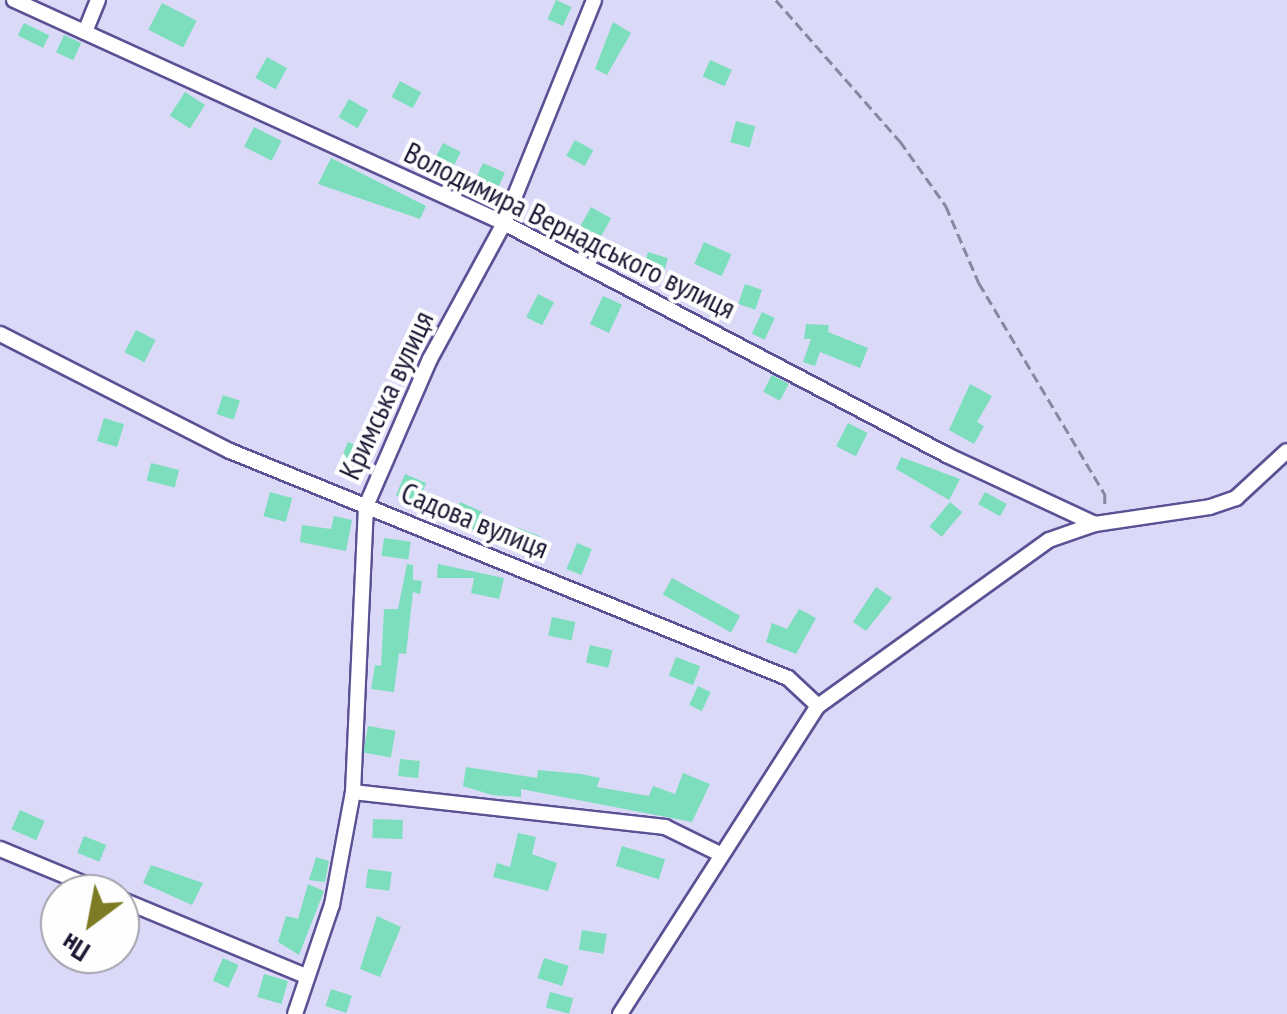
<!DOCTYPE html>
<html>
<head>
<meta charset="utf-8">
<style>
  body { margin:0 }
  #map { position:relative; width:1287px; height:1014px; overflow:hidden; background:#dbd9f8; font-family:"PT Sans Narrow",sans-serif }
  div>[style] { position:absolute }
  .building>* { inset:0; background:#7cdebc; transform-origin:0 0 }
  .path>* { height:2.5px; margin-top:-1.25px; transform-origin:0; background:repeating-linear-gradient(90deg,#8986a4 0 10px,transparent 0 15px) }
  .roads { filter:drop-shadow(2px 0 #5b5194) drop-shadow(-2px 0 #5b5194) drop-shadow(0 2px #5b5194) drop-shadow(0 -2px #5b5194) }
  .minor>* { height:14px; margin:-7px; padding:0 7px; transform-origin:7px; border-radius:7px; background:#fff }
  span { translate:-50% -50%; white-space:nowrap; text-align:center; line-height:1.15; -webkit-text-stroke:8px #fefefe; paint-order:stroke }
  .street-label { font-size:30px; color:#1d1935 }
  .north { position:absolute; left:40px; top:874px; width:100px; height:100px; box-sizing:border-box; background:#fefefe; border:2px solid #a4a2ae; border-radius:50%; rotate:212deg; font-size:28px; font-weight:700; line-height:40px; text-align:center; color:#1d1935 }
  .north::after { content:''; display:block; margin:auto; width:35px; height:45px; background:#7d7c24; clip-path:polygon(50% 0,100% 100%,50% 72%,0 100%) }
</style>
</head>
<body>
<div id="map">
  <div class="building">
    <div style="left:556px;top:0;width:17px;height:21px;rotate:24deg"></div>
    <div style="left:162px;top:3px;width:39px;height:30px;rotate:27deg"></div>
    <div style="clip-path:polygon(613px 22px,631px 33px,607px 75px,595px 69px)"></div>
    <div style="left:24px;top:23px;width:28px;height:14px;rotate:26deg"></div>
    <div style="left:64px;top:35px;width:19px;height:19px;rotate:25deg"></div>
    <div style="left:267px;top:57px;width:23px;height:24px;rotate:29deg"></div>
    <div style="left:710px;top:60px;width:24px;height:18px;rotate:24deg"></div>
    <div style="left:400px;top:81px;width:24px;height:18px;rotate:28deg"></div>
    <div style="left:185px;top:92px;width:24px;height:28px;rotate:33deg"></div>
    <div style="left:349px;top:99px;width:22px;height:21px;rotate:30deg"></div>
    <div style="left:736px;top:121px;width:20px;height:22px;rotate:15deg"></div>
    <div style="left:254px;top:127px;width:31px;height:22px;rotate:27deg"></div>
    <div style="left:575px;top:140px;width:21px;height:18px;rotate:29deg"></div>
    <div style="left:443px;top:143px;width:20px;height:26px;rotate:27deg"></div>
    <div style="clip-path:polygon(331px 158px,426px 206px,420px 219px,318px 184px)"></div>
    <div style="left:483px;top:163px;width:24px;height:23px;rotate:24deg"></div>
    <div style="left:591px;top:207px;width:23px;height:34px;rotate:29deg"></div>
    <div style="left:538px;top:209px;width:19px;height:17px;rotate:21deg"></div>
    <div style="left:704px;top:242px;width:30px;height:24px;rotate:24deg"></div>
    <div style="left:648px;top:252px;width:21px;height:20px;rotate:17deg"></div>
    <div style="left:745px;top:284px;width:18px;height:21px;rotate:19deg"></div>
    <div style="left:538px;top:294px;width:18px;height:26px;rotate:27deg"></div>
    <div style="left:603px;top:296px;width:21px;height:31px;rotate:25deg"></div>
    <div style="left:762px;top:312px;width:14px;height:24px;rotate:25deg"></div>
    <div style="clip-path:polygon(806px 324px,829px 325px,828px 332px,868px 348px,860px 368px,820px 352px,815px 366px,803px 362px,811px 339px,804px 339px)"></div>
    <div style="left:136px;top:330px;width:22px;height:25px;rotate:27deg"></div>
    <div style="left:772px;top:375px;width:19px;height:19px;rotate:28deg"></div>
    <div style="clip-path:polygon(970px 384px,992px 396px,977px 422px,984px 426px,974px 444px,949px 430px)"></div>
    <div style="left:223px;top:395px;width:18px;height:20px;rotate:19deg"></div>
    <div style="left:104px;top:418px;width:21px;height:24px;rotate:17deg"></div>
    <div style="left:848px;top:423px;width:22px;height:26px;rotate:27deg"></div>
    <div style="clip-path:polygon(348px 442px,369px 451px,357px 471px,338px 466px)"></div>
    <div style="clip-path:polygon(901px 457px,960px 479px,949px 500px,896px 469px)"></div>
    <div style="left:151px;top:463px;width:29px;height:18px;rotate:14deg"></div>
    <div style="left:405px;top:474px;width:23px;height:23px;rotate:23deg"></div>
    <div style="left:270px;top:492px;width:23px;height:25px;rotate:15deg"></div>
    <div style="left:985px;top:492px;width:25px;height:14px;rotate:29deg"></div>
    <div style="left:460px;top:502px;width:24px;height:20px;rotate:24deg"></div>
    <div style="left:950px;top:502px;width:16px;height:32px;rotate:40deg"></div>
    <div style="clip-path:polygon(334px 516px,352px 520px,346px 551px,300px 542px,302px 525px,331px 529px)"></div>
    <div style="left:516px;top:527px;width:26px;height:18px;rotate:21deg"></div>
    <div style="left:384px;top:538px;width:27px;height:18px;rotate:8deg"></div>
    <div style="left:577px;top:543px;width:16px;height:28px;rotate:22deg"></div>
    <div style="clip-path:polygon(407px 564px,413px 565px,413px 580px,422px 581px,420px 594px,413px 592px,406px 654px,399px 653px,394px 692px,371px 689px,375px 665px,381px 666px,384px 609px,398px 609px)"></div>
    <div style="clip-path:polygon(438px 564px,504px 578px,499px 599px,471px 593px,474px 578px,437px 578px)"></div>
    <div style="left:672px;top:578px;width:78px;height:19px;rotate:29deg"></div>
    <div style="clip-path:polygon(876px 587px,892px 598px,866px 631px,853px 622px)"></div>
    <div style="clip-path:polygon(799px 609px,816px 618px,796px 654px,766px 642px,772px 623px,787px 629px)"></div>
    <div style="left:552px;top:617px;width:24px;height:19px;rotate:12deg"></div>
    <div style="left:590px;top:645px;width:23px;height:18px;rotate:13deg"></div>
    <div style="left:676px;top:657px;width:26px;height:20px;rotate:21deg"></div>
    <div style="left:698px;top:686px;width:14px;height:21px;rotate:25deg"></div>
    <div style="left:368px;top:726px;width:28px;height:27px;rotate:10deg"></div>
    <div style="left:400px;top:759px;width:20px;height:17px;rotate:6deg"></div>
    <div style="clip-path:polygon(466px 767px,537px 778px,538px 770px,581px 774px,600px 778px,597px 787px,649px 796px,653px 786px,675px 794px,683px 773px,710px 784px,692px 822px,521px 789px,521px 797px,492px 795px,463px 786px)"></div>
    <div style="left:20px;top:810px;width:27px;height:21px;rotate:24deg"></div>
    <div style="left:373px;top:819px;width:30px;height:19px;rotate:2deg"></div>
    <div style="clip-path:polygon(518px 833px,536px 837px,532px 854px,557px 863px,548px 891px,493px 877px,497px 863px,510px 867px)"></div>
    <div style="left:84px;top:836px;width:24px;height:18px;rotate:22deg"></div>
    <div style="left:622px;top:846px;width:45px;height:21px;rotate:17deg"></div>
    <div style="clip-path:polygon(316px 857px,329px 861px,325px 882px,309px 880px)"></div>
    <div style="clip-path:polygon(151px 865px,203px 883px,192px 905px,143px 883px)"></div>
    <div style="left:368px;top:869px;width:24px;height:19px;rotate:7deg"></div>
    <div style="clip-path:polygon(308px 884px,324px 891px,299px 955px,278px 942px,286px 916px,298px 919px)"></div>
    <div style="clip-path:polygon(377px 916px,401px 927px,380px 977px,360px 969px)"></div>
    <div style="left:582px;top:930px;width:25px;height:20px;rotate:9deg"></div>
    <div style="left:223px;top:958px;width:17px;height:25px;rotate:24deg"></div>
    <div style="left:544px;top:958px;width:26px;height:21px;rotate:18deg"></div>
    <div style="left:264px;top:974px;width:25px;height:24px;rotate:16deg"></div>
    <div style="left:331px;top:989px;width:22px;height:18px;rotate:18deg"></div>
    <div style="left:550px;top:992px;width:24px;height:16px;rotate:15deg"></div>
  </div>
  <div class="path">
    <div style="left:776px;top:0;width:188px;rotate:48.7deg"></div>
    <div style="left:900px;top:141px;width:80px;rotate:54.7deg"></div>
    <div style="left:946px;top:206px;width:84px;rotate:66.8deg"></div>
    <div style="left:979px;top:283px;width:246px;rotate:59.2deg"></div>
    <div style="left:1105px;top:494px;width:12px;rotate:90deg"></div>
  </div>
  <div class="roads">
    <div class="minor">
      <div style="left:14px;top:0;width:538px;rotate:24.47deg"></div>
      <div style="left:504px;top:223px;width:500px;rotate:27.64deg"></div>
      <div style="left:947px;top:455px;width:163px;rotate:25deg"></div>
      <div style="left:85px;top:32px;width:35px;rotate:-68deg"></div>
      <div style="left:0;top:334px;width:258px;rotate:27deg"></div>
      <div style="left:230px;top:451px;width:602px;rotate:22.14deg"></div>
      <div style="left:788px;top:678px;width:41px;rotate:43deg"></div>
      <div style="left:353px;top:792px;width:314px;rotate:6.4deg"></div>
      <div style="left:665px;top:827px;width:59px;rotate:26.1deg"></div>
      <div style="left:0;top:849px;width:118px;rotate:22.4deg"></div>
      <div style="left:120px;top:899px;width:201px;rotate:22.5deg"></div>
      <div style="left:295px;top:1014px;width:115px;rotate:-71.3deg"></div>
      <div style="left:332px;top:905px;width:115px;rotate:-79.5deg"></div>
      <div style="left:353px;top:792px;width:286px;rotate:-87.4deg"></div>
      <div style="left:366px;top:506px;width:160px;rotate:-66.5deg"></div>
      <div style="left:430px;top:359px;width:155px;rotate:-61.4deg"></div>
      <div style="left:504px;top:223px;width:240px;rotate:-68deg"></div>
      <div style="left:620px;top:1014px;width:366px;rotate:-57.3deg"></div>
      <div style="left:818px;top:706px;width:284px;rotate:-35.7deg"></div>
      <div style="left:1049px;top:540px;width:49px;rotate:-19.2deg"></div>
      <div style="left:1095px;top:524px;width:116px;rotate:-8.4deg"></div>
      <div style="left:1210px;top:507px;width:28px;rotate:-19deg"></div>
      <div style="left:1236px;top:498px;width:69px;rotate:-42.7deg"></div>
    </div>
  </div>
  <div class="street-label">
    <span style="left:570px;top:230px;rotate:26deg">Володимира Вернадського вулиця</span>
    <span style="left:386px;top:395px;rotate:-65deg">Кримська вулиця</span>
    <span style="left:475px;top:520px;rotate:22deg">Садова вулиця</span>
  </div>
  <div class="north">Пн</div>
</div>
</body>
</html>
